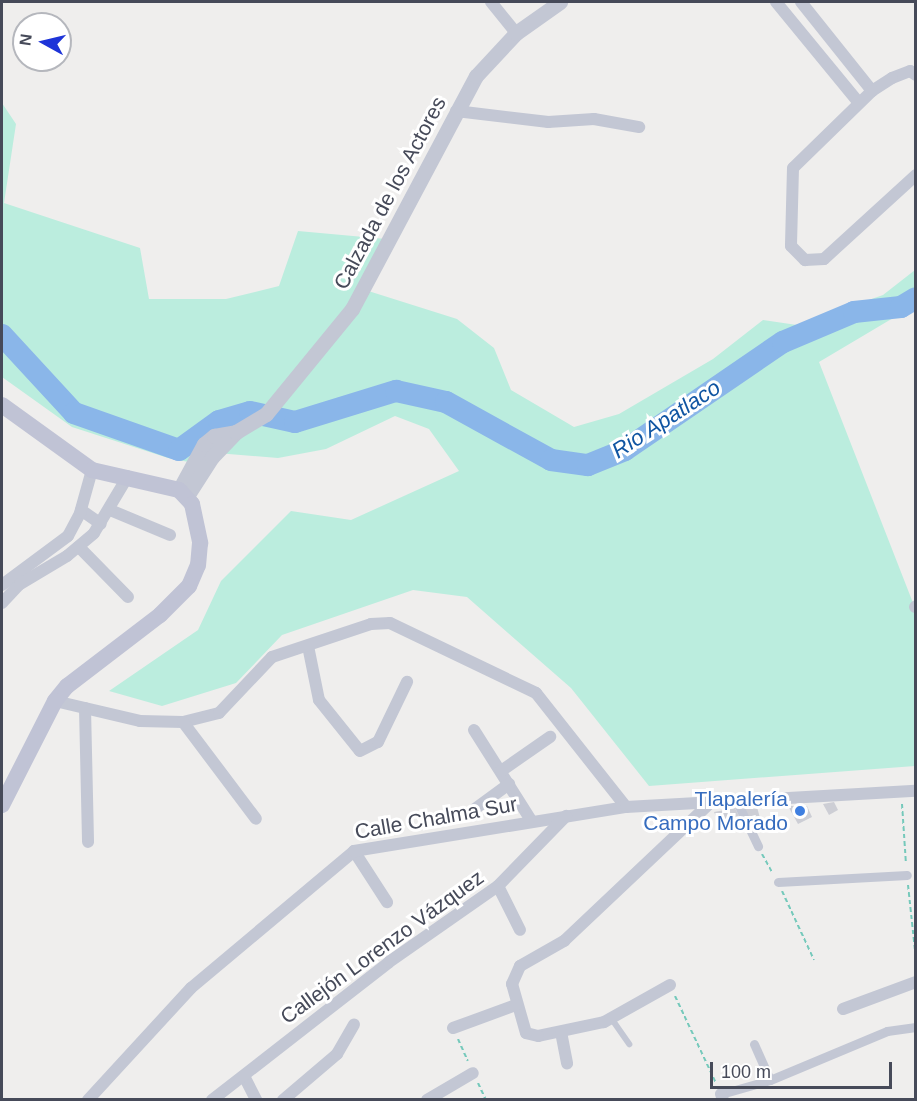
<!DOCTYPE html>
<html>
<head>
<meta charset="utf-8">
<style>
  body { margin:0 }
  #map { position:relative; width:917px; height:1101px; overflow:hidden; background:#efeeed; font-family:Arial,sans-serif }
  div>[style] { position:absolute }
  .green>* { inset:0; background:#bbedde }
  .river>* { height:22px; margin:-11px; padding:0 11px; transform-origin:11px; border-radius:11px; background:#8ab6e9 }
  .building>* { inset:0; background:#cdced5 }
  .path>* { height:2px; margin-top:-1px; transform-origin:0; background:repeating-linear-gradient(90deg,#75c9bb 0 4.5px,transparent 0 7.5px) }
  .service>* { height:6px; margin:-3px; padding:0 3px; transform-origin:3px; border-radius:3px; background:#c3c7d4 }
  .pedestrian>* { height:9px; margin:-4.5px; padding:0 4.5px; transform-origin:4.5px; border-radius:4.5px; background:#c3c7d4 }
  .minor>* { height:12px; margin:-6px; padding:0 6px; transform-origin:6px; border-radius:6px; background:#c3c7d4 }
  .tertiary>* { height:15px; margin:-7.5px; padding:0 7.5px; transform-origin:7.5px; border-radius:7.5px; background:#c3c7d4 }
  .secondary>* { height:16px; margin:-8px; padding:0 8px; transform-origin:8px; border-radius:8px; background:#c0c3d5 }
  .dots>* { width:16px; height:16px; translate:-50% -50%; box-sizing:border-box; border:3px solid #fff; border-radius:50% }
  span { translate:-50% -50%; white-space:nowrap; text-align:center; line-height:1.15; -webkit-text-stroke:6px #fff; paint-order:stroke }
  .street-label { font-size:21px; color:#464a59 }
  .shop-label { font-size:21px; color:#366cbe }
  .right { translate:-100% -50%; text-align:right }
  .water-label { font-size:22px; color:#1055a2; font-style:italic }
  .frame { position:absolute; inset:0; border:3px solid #464a59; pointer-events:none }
  .north { position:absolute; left:12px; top:12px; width:60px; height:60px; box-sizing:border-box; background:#fff; border:2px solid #b5b7bd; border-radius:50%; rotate:278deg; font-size:16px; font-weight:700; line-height:24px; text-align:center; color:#464a59 }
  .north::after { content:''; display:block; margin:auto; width:21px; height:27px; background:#1e34d8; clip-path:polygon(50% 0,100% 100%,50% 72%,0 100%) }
  .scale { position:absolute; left:710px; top:1062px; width:182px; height:27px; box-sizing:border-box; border:3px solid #464a59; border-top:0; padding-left:8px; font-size:18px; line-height:21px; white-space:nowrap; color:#464a59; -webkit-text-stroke:4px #fff; paint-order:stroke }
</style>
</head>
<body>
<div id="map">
  <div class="green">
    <div style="clip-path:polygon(2px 103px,16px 124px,4px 203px,140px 248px,149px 299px,226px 299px,279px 286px,298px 231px,386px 239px,362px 289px,457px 319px,494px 348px,511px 390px,574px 427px,619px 414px,713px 359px,763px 320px,797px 325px,883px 295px,915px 270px,915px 305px,819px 362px,915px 608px,915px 766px,649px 786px,571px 688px,467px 597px,413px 590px,282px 635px,236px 683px,162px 706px,109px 691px,198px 630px,221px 581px,291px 511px,351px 520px,459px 471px,429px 429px,395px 416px,326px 449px,278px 458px,204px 452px,194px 463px,168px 458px,72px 427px,2px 377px)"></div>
  </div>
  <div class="river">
    <div style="left:2px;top:335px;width:106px;rotate:47.3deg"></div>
    <div style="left:74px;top:413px;width:111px;rotate:19.4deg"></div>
    <div style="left:179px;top:450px;width:49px;rotate:-35.9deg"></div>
    <div style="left:219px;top:421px;width:32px;rotate:-16deg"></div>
    <div style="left:250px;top:412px;width:46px;rotate:12.5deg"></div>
    <div style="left:295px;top:422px;width:106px;rotate:-17.1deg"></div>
    <div style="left:396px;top:391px;width:51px;rotate:12.4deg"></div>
    <div style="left:446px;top:402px;width:120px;rotate:28.9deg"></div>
    <div style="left:551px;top:460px;width:37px;rotate:8deg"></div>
    <div style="left:588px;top:465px;width:40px;rotate:-22deg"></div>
    <div style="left:625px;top:450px;width:191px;rotate:-34.4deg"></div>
    <div style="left:783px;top:342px;width:77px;rotate:-22.9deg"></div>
    <div style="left:854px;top:312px;width:47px;rotate:-6.1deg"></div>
    <div style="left:901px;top:307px;width:17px;rotate:-31deg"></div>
  </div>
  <div class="building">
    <div style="clip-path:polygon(834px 802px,838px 810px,829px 815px,823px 804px)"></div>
    <div style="clip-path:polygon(788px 806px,807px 806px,812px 817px,798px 824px)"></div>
    <div style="clip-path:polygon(742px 807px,757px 807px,760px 818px,747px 822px)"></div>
    <div style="clip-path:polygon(735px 808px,741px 820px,721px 827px,714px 812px)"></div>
  </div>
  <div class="path">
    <div style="left:902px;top:804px;width:60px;rotate:86.2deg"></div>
    <div style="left:762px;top:854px;width:21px;rotate:61deg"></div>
    <div style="left:908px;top:885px;width:75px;rotate:83.9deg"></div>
    <div style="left:782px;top:891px;width:76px;rotate:65.1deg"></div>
    <div style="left:675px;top:996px;width:96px;rotate:64.8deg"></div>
    <div style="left:458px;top:1039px;width:24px;rotate:66deg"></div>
    <div style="left:478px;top:1083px;width:19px;rotate:65deg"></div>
  </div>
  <div class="service">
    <div style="left:611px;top:1018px;width:32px;rotate:55deg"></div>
  </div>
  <div class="pedestrian">
    <div style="left:737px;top:802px;width:49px;rotate:64.5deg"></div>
    <div style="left:778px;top:882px;width:129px;rotate:-3.1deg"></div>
    <div style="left:754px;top:1044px;width:39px;rotate:66deg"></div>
    <div style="left:721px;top:1094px;width:51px;rotate:-15.9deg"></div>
    <div style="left:770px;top:1080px;width:127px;rotate:-22.7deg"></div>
    <div style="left:887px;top:1031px;width:29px;rotate:-8deg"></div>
  </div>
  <div class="minor">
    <div style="left:491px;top:2px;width:40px;rotate:51deg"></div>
    <div style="left:776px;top:2px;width:129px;rotate:50.6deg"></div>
    <div style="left:801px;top:2px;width:114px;rotate:51.4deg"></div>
    <div style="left:916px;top:75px;width:7px;rotate:-146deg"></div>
    <div style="left:910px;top:71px;width:19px;rotate:159deg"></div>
    <div style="left:892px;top:78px;width:24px;rotate:147deg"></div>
    <div style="left:872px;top:91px;width:110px;rotate:135.7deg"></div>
    <div style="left:793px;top:168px;width:78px;rotate:91.5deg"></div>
    <div style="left:791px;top:246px;width:20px;rotate:45deg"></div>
    <div style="left:805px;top:260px;width:19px;rotate:-3deg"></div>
    <div style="left:824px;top:259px;width:125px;rotate:-42.4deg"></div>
    <div style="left:456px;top:111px;width:93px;rotate:6.8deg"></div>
    <div style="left:548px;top:122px;width:46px;rotate:-3.7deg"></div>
    <div style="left:594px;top:119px;width:46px;rotate:10.1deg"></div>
    <div style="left:81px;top:510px;width:24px;rotate:35deg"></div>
    <div style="left:110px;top:510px;width:65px;rotate:22.6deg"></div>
    <div style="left:79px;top:547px;width:70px;rotate:45.6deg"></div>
    <div style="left:2px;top:585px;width:82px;rotate:-36.6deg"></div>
    <div style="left:68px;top:536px;width:26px;rotate:-62deg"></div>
    <div style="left:80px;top:513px;width:45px;rotate:-74.4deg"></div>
    <div style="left:2px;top:603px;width:26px;rotate:-47deg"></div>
    <div style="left:20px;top:584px;width:55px;rotate:-30.8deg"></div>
    <div style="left:67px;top:556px;width:35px;rotate:-40deg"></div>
    <div style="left:94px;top:533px;width:66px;rotate:-59.2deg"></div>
    <div style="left:915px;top:607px;width:1px;rotate:-45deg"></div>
    <div style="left:308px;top:646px;width:55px;rotate:78.5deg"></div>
    <div style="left:319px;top:700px;width:65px;rotate:51.2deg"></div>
    <div style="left:360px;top:751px;width:20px;rotate:-27deg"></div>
    <div style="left:378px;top:742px;width:67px;rotate:-64.2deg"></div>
    <div style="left:55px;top:701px;width:87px;rotate:13.2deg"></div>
    <div style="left:140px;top:721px;width:43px;rotate:1.3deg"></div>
    <div style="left:183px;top:722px;width:37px;rotate:-14deg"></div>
    <div style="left:219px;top:713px;width:77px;rotate:-46.6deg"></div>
    <div style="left:272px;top:657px;width:104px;rotate:-18.4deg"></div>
    <div style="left:371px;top:624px;width:19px;rotate:-3deg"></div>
    <div style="left:390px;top:623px;width:162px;rotate:25.6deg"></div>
    <div style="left:536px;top:693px;width:145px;rotate:51.7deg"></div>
    <div style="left:85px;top:708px;width:134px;rotate:88.7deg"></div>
    <div style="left:183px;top:722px;width:121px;rotate:53deg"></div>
    <div style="left:474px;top:730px;width:107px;rotate:57.7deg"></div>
    <div style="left:501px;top:771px;width:60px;rotate:-34.8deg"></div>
    <div style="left:472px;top:811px;width:46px;rotate:-36.1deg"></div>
    <div style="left:354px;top:851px;width:61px;rotate:57.1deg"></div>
    <div style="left:498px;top:886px;width:49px;rotate:63.4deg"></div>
    <div style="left:670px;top:985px;width:76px;rotate:150.7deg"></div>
    <div style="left:604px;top:1022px;width:67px;rotate:168deg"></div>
    <div style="left:538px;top:1036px;width:12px;rotate:-166deg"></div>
    <div style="left:526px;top:1033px;width:51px;rotate:-105.9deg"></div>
    <div style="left:512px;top:984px;width:20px;rotate:-66deg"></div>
    <div style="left:520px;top:966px;width:51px;rotate:-29.6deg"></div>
    <div style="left:564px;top:941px;width:199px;rotate:-43.4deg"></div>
    <div style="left:843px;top:1009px;width:78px;rotate:-20.3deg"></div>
    <div style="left:453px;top:1028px;width:67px;rotate:-20.1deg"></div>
    <div style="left:561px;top:1032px;width:32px;rotate:79deg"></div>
    <div style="left:244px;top:1076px;width:27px;rotate:63deg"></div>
    <div style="left:721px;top:1094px;width:6px;rotate:72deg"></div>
    <div style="left:88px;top:1100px;width:152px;rotate:-47.4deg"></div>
    <div style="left:191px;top:988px;width:213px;rotate:-40deg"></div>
    <div style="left:354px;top:851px;width:276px;rotate:-9.2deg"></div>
    <div style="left:626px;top:807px;width:290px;rotate:-3.2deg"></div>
    <div style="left:212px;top:1100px;width:224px;rotate:-37.9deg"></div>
    <div style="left:389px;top:962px;width:133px;rotate:-34.9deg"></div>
    <div style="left:498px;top:886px;width:98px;rotate:-45.8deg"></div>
    <div style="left:283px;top:1100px;width:71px;rotate:-40.4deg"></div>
    <div style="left:337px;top:1054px;width:34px;rotate:-60deg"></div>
    <div style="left:427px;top:1100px;width:53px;rotate:-30.4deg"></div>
  </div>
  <div class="tertiary">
    <div style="left:179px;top:490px;width:52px;rotate:-61.5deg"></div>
    <div style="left:204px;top:444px;width:13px;rotate:-39deg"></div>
    <div style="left:214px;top:436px;width:22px;rotate:-10deg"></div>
    <div style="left:187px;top:496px;width:46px;rotate:-57.3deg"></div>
    <div style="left:212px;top:457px;width:35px;rotate:-46deg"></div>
    <div style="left:236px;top:432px;width:35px;rotate:-31deg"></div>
    <div style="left:266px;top:414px;width:136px;rotate:-50.7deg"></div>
    <div style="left:352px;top:309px;width:264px;rotate:-62deg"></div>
    <div style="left:476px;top:76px;width:59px;rotate:-47.1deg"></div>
    <div style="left:516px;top:33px;width:54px;rotate:-35.2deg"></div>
  </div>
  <div class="secondary">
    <div style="left:2px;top:405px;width:111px;rotate:35.8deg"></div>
    <div style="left:92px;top:470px;width:89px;rotate:12.9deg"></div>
    <div style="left:179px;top:490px;width:19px;rotate:47deg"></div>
    <div style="left:192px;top:504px;width:40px;rotate:78deg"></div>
    <div style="left:200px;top:543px;width:22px;rotate:95deg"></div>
    <div style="left:198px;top:565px;width:23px;rotate:113deg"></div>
    <div style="left:189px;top:586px;width:41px;rotate:135deg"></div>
    <div style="left:160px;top:615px;width:117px;rotate:142.6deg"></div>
    <div style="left:67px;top:686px;width:19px;rotate:129deg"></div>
    <div style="left:55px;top:701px;width:117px;rotate:117deg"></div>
  </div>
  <div class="dots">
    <div style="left:800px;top:811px;background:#3f7fe0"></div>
  </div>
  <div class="street-label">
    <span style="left:390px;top:193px;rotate:-62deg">Calzada de los Actores</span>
    <span style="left:436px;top:818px;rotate:-10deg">Calle Chalma Sur</span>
    <span style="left:382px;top:947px;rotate:-36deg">Callejón Lorenzo Vázquez</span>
  </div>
  <div class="shop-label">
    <span class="right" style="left:788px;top:811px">Tlapalería<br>Campo Morado</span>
  </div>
  <div class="water-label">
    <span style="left:666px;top:419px;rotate:-33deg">Rio Apatlaco</span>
  </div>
  <div class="frame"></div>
  <div class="north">N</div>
  <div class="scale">100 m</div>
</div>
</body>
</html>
